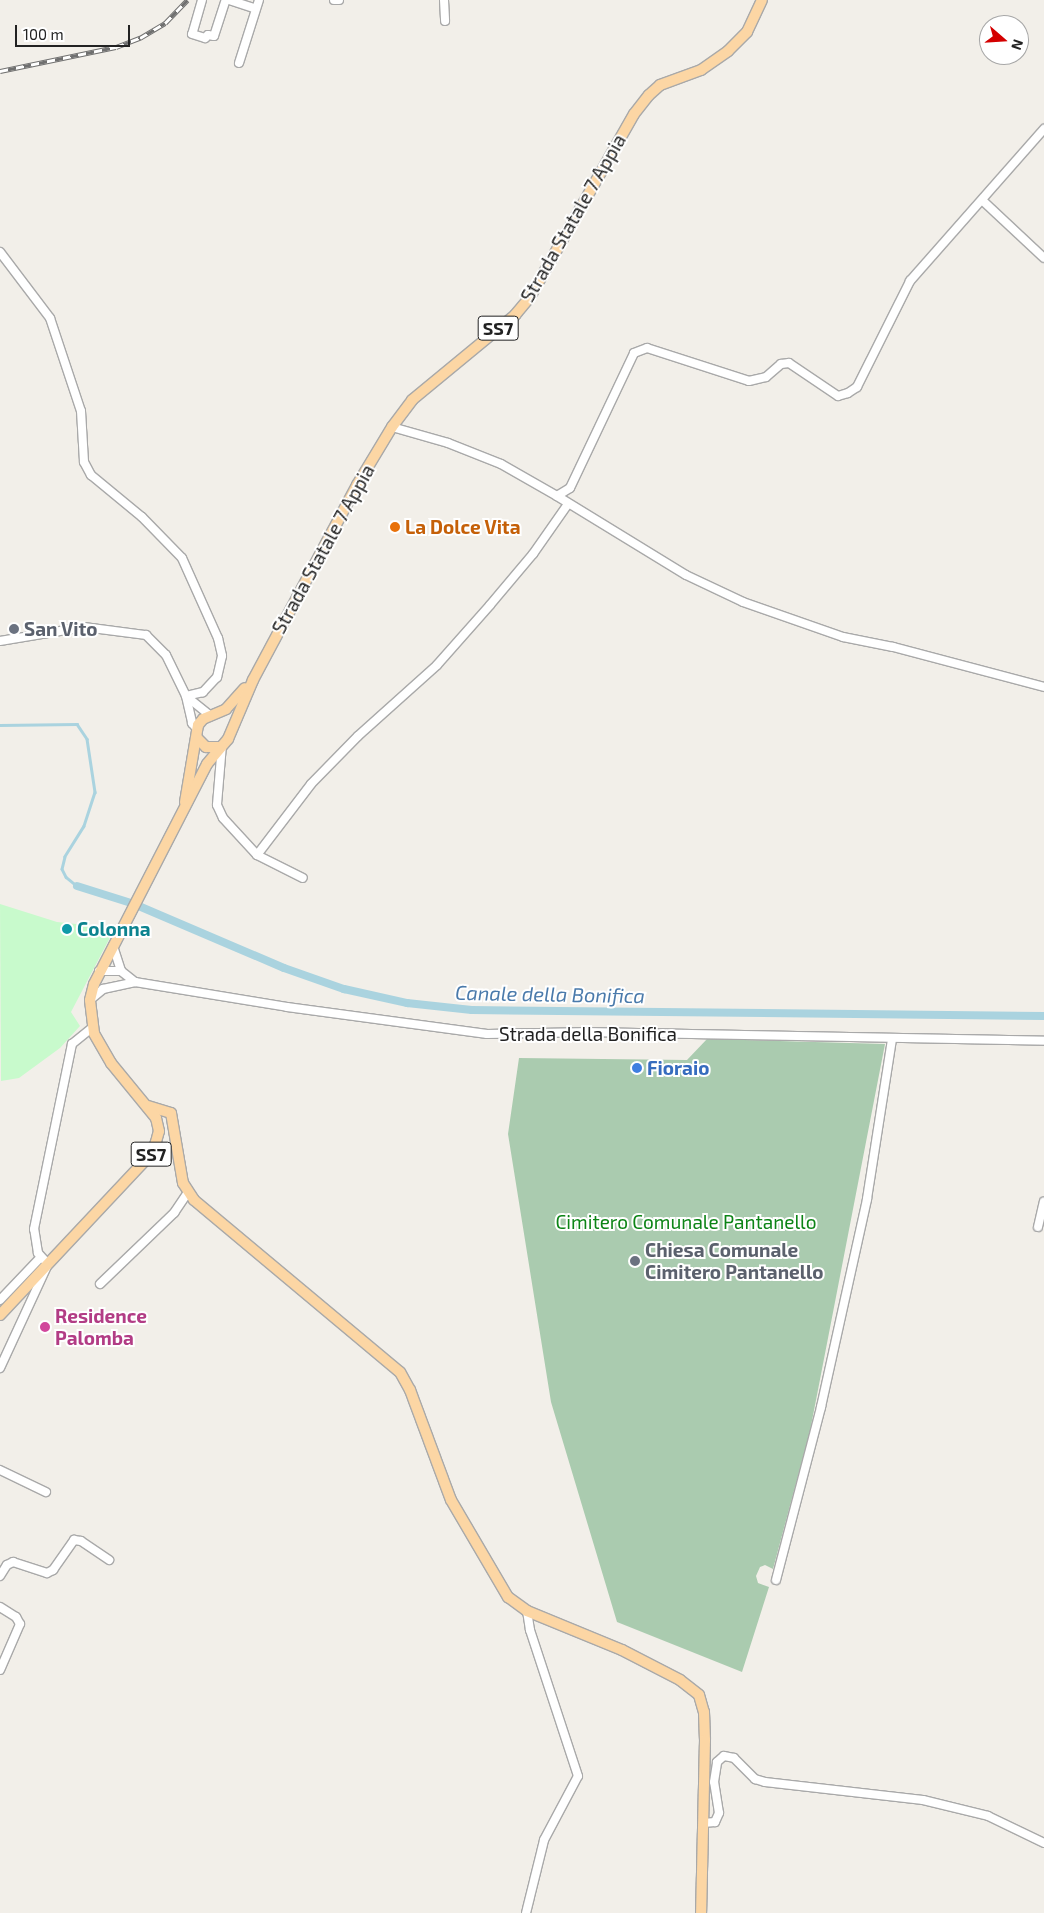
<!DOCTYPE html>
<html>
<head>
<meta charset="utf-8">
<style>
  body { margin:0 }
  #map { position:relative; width:1044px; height:1913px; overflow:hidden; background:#f2efe9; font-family:"Exo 2",sans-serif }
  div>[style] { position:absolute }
  .cemetery>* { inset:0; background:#aacbaf }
  .park>* { inset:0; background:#c8facc }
  .stream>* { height:2.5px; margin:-1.25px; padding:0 1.25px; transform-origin:1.25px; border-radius:1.25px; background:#aad3df }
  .canal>* { height:8px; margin:-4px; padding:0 4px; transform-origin:4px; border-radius:4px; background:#aad3df }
  .roads { filter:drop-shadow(1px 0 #a9a9a9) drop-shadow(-1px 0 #a9a9a9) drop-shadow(0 1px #a9a9a9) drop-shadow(0 -1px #a9a9a9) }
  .minor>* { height:8px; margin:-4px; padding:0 4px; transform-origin:4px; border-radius:4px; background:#fff }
  .major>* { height:10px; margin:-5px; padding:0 5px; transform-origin:5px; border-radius:5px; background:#fcd6a4 }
  .rail>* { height:4.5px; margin-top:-2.25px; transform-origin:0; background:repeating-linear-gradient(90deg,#fff 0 8px,#707070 0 16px); box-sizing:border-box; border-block:1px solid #707070 }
  .dots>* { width:14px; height:14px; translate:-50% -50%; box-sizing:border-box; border:2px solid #fff; border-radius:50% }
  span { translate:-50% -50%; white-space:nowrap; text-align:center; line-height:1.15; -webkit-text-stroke:4px #fff; paint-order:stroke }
  .shield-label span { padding:1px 4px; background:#fff; border:1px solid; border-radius:4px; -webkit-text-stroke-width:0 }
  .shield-label { font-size:18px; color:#222; font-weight:700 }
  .street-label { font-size:19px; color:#222 }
  .food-label { font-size:19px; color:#c56008; font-weight:700 }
  .left { translate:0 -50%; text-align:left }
  .worship-label { font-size:19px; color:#5b616d; font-weight:700 }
  .culture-label { font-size:19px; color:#0d838f; font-weight:700 }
  .shop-label { font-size:19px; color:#366cbe; font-weight:700 }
  .park-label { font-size:19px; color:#0c8416 }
  .hotel-label { font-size:19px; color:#b23c85; font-weight:700 }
  .water-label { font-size:20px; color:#4a7aab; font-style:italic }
  .north { position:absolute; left:979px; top:15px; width:50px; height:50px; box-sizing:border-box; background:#fff; border:1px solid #a7a7a7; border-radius:50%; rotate:109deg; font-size:14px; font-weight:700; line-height:20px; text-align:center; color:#222 }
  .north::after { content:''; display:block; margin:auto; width:18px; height:22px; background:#d40000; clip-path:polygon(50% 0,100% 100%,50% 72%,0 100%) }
  .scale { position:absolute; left:15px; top:25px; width:115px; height:22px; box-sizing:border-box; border:2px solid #222; border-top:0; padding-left:6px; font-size:15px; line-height:18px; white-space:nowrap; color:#222; -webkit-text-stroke:4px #fff; paint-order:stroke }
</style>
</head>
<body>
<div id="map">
  <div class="cemetery">
    <div style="clip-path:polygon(707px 1039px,885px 1044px,810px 1431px,773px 1569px,765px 1565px,760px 1567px,756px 1576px,758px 1583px,769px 1587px,742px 1672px,617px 1622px,551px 1402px,508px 1134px,519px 1058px,687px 1060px)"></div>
  </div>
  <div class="park">
    <div style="clip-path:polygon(0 904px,57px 922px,115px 928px,71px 1012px,80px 1026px,60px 1048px,19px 1078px,1px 1081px)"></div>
  </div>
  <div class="stream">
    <div style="left:0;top:725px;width:77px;rotate:-0.7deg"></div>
    <div style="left:77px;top:724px;width:18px;rotate:56deg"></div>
    <div style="left:87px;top:739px;width:54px;rotate:81.4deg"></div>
    <div style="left:95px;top:792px;width:36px;rotate:108deg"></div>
    <div style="left:84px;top:826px;width:36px;rotate:122deg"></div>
    <div style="left:65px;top:857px;width:12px;rotate:104deg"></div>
    <div style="left:62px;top:869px;width:9px;rotate:63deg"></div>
    <div style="left:66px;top:877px;width:14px;rotate:39deg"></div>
  </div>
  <div class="canal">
    <div style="left:77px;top:886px;width:60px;rotate:17.5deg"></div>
    <div style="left:134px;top:904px;width:163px;rotate:23.1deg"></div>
    <div style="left:284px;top:968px;width:64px;rotate:19.3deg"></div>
    <div style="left:344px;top:989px;width:65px;rotate:12.5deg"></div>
    <div style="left:407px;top:1003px;width:65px;rotate:6.1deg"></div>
    <div style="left:472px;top:1010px;width:572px;rotate:0.6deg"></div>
  </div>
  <div class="roads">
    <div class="minor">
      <div style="left:202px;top:0;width:35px;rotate:106deg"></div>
      <div style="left:192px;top:34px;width:14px;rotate:17deg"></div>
      <div style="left:205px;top:38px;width:4px;rotate:-45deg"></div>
      <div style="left:208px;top:35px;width:6px;rotate:9deg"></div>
      <div style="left:214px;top:36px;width:38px;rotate:-72deg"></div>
      <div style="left:229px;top:0;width:28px;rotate:18deg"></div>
      <div style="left:334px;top:0;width:5px"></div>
      <div style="left:444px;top:0;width:21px;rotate:87deg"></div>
      <div style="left:239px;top:63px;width:66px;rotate:-72.4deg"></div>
      <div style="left:983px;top:201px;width:83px;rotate:43.1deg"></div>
      <div style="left:0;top:252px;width:83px;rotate:52.9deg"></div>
      <div style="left:50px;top:318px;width:98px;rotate:71.6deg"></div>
      <div style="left:81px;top:411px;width:51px;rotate:86.6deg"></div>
      <div style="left:84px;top:462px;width:15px;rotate:62deg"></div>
      <div style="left:91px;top:475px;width:66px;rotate:39.5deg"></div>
      <div style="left:142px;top:517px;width:57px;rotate:45.7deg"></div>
      <div style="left:182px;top:558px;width:88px;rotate:65.8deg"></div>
      <div style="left:218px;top:638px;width:18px;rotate:77deg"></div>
      <div style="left:222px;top:656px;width:22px;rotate:103deg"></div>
      <div style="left:217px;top:677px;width:21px;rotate:133deg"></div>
      <div style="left:203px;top:692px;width:17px;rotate:167deg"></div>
      <div style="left:392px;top:427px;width:58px;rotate:15.9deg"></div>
      <div style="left:448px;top:443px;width:57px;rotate:21.6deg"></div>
      <div style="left:501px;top:464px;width:64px;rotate:29.7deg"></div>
      <div style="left:557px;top:496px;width:15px;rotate:-32deg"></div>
      <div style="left:570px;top:488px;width:149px;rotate:-64.6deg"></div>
      <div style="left:634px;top:353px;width:14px;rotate:-21deg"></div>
      <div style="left:647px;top:348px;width:107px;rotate:17.9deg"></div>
      <div style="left:749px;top:381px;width:17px;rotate:-13deg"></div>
      <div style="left:766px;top:377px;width:20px;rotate:-41deg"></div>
      <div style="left:781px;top:364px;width:8px;rotate:-7deg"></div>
      <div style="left:789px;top:363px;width:59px;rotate:34deg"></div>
      <div style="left:838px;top:396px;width:10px;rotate:-17deg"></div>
      <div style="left:848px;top:393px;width:11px;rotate:-34deg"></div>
      <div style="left:857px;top:387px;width:119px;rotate:-63.4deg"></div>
      <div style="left:910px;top:281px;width:203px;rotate:-48.6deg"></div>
      <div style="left:557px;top:496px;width:151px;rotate:31.5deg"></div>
      <div style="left:686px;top:575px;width:63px;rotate:25.3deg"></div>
      <div style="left:743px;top:602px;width:106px;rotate:19.3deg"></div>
      <div style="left:843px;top:637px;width:51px;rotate:11.3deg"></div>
      <div style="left:893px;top:647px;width:156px;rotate:14.8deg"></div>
      <div style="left:0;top:641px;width:85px;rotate:-9.5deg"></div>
      <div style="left:84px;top:627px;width:63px;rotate:7.4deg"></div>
      <div style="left:146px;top:635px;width:28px;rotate:45deg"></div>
      <div style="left:166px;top:655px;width:46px;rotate:64deg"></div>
      <div style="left:186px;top:696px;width:28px;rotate:77deg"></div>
      <div style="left:192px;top:723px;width:8px;rotate:50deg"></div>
      <div style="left:186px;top:696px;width:32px;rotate:39deg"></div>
      <div style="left:222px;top:745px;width:60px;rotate:94.8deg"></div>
      <div style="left:217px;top:805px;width:14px;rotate:65deg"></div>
      <div style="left:223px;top:818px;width:50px;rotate:47.4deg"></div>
      <div style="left:257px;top:855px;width:51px;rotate:26.6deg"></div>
      <div style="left:257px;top:855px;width:89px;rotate:-52.7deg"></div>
      <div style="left:311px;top:784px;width:67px;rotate:-45.6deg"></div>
      <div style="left:358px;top:736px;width:106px;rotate:-41.9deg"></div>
      <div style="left:437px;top:665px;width:80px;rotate:-48.5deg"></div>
      <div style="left:490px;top:605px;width:67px;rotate:-49.9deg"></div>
      <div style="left:533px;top:554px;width:61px;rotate:-55deg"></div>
      <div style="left:113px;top:946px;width:26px;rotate:72deg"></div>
      <div style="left:99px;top:971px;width:22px"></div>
      <div style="left:121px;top:971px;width:18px;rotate:38deg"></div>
      <div style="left:90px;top:1000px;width:17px;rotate:-40deg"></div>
      <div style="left:103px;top:989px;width:33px;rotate:-12deg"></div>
      <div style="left:135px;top:982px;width:154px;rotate:9.3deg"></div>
      <div style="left:287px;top:1007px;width:202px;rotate:7.7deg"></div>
      <div style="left:487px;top:1034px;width:103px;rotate:-1.1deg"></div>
      <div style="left:590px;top:1032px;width:454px;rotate:1.1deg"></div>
      <div style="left:1038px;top:1227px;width:26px;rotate:-77deg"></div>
      <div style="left:100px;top:1284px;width:103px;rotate:-43.8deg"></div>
      <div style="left:174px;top:1213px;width:25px;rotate:-56deg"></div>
      <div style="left:0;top:1300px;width:58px;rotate:-46.4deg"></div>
      <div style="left:0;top:1368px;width:115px;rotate:-65.2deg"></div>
      <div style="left:48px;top:1264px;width:15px;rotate:-132deg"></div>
      <div style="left:38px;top:1253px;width:24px;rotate:-99deg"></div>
      <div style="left:34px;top:1229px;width:189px;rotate:-78.4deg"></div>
      <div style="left:72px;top:1044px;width:27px;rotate:-39deg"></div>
      <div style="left:0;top:1470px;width:51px;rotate:25.6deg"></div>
      <div style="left:0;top:1576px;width:13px;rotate:-58deg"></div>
      <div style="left:7px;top:1565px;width:7px;rotate:-27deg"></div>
      <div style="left:13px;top:1562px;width:36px;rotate:18deg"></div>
      <div style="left:47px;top:1573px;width:7px;rotate:-27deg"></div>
      <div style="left:53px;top:1570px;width:37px;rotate:-55deg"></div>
      <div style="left:74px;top:1540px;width:7px;rotate:8deg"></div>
      <div style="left:81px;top:1541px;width:34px;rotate:34deg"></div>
      <div style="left:776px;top:1580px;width:179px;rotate:-75.4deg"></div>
      <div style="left:821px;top:1407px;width:213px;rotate:-77.5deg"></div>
      <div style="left:867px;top:1199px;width:162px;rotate:-81.1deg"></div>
      <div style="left:0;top:1607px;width:19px;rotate:32deg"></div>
      <div style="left:16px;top:1617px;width:8px;rotate:60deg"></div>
      <div style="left:20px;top:1624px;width:50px;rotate:113.5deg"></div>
      <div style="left:703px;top:1823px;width:12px;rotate:-5deg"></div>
      <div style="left:715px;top:1822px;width:10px;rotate:-66deg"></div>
      <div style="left:719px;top:1813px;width:31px;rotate:-99deg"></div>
      <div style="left:714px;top:1782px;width:20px;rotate:-81deg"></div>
      <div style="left:717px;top:1762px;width:9px;rotate:-41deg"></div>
      <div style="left:724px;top:1756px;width:10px;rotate:11deg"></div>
      <div style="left:734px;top:1758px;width:30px;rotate:45deg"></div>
      <div style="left:755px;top:1779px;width:10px;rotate:17deg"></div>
      <div style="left:765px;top:1782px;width:159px;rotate:6.5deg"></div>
      <div style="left:923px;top:1800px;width:67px;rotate:13.8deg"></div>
      <div style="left:988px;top:1816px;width:62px;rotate:25.7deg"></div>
      <div style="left:526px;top:1913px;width:75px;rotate:-76.1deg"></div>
      <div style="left:544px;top:1840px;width:72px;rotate:-62deg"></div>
      <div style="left:578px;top:1776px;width:154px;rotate:-108.2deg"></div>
      <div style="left:530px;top:1630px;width:19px;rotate:-99deg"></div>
    </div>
    <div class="major">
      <div style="left:197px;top:738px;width:13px;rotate:45deg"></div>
      <div style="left:206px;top:747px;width:13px"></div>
      <div style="left:185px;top:802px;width:78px;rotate:-80.4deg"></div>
      <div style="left:198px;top:725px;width:8px;rotate:-50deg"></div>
      <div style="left:203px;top:719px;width:25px;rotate:-23deg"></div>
      <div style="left:226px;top:709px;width:28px;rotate:-48deg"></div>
      <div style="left:148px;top:1106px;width:24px;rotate:17deg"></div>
      <div style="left:171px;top:1113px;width:71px;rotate:80.3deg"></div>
      <div style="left:183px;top:1183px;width:20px;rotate:57deg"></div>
      <div style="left:194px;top:1200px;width:268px;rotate:39.9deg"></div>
      <div style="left:400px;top:1372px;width:21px;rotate:61deg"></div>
      <div style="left:410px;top:1390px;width:117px;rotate:69.6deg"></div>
      <div style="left:451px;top:1500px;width:113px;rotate:59.6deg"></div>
      <div style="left:508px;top:1597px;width:24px;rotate:36deg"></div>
      <div style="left:527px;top:1611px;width:103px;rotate:22.3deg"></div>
      <div style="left:622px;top:1650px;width:65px;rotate:27.3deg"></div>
      <div style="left:680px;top:1680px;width:24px;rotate:38deg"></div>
      <div style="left:699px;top:1695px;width:18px;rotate:74deg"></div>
      <div style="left:704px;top:1712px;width:28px;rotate:88deg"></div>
      <div style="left:705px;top:1740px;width:173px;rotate:91.3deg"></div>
      <div style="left:0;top:1315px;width:219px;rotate:-46.8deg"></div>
      <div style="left:150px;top:1155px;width:14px;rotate:-65deg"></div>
      <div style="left:156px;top:1142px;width:11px;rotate:-75deg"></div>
      <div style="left:159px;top:1131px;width:13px;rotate:-103deg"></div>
      <div style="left:156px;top:1118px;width:71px;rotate:-129.3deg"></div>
      <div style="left:111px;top:1063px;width:34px;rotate:-120deg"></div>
      <div style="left:94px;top:1033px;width:33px;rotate:-97deg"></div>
      <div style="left:90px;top:1000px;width:16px;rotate:-76deg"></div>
      <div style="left:94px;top:984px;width:247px;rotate:-62.8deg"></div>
      <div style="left:207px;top:764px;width:33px;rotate:-50deg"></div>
      <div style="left:228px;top:739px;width:64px;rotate:-67deg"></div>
      <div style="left:253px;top:680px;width:221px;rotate:-61.9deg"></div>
      <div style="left:357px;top:485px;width:68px;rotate:-58.9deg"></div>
      <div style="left:392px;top:427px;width:34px;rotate:-53deg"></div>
      <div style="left:412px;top:400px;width:134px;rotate:-39.5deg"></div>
      <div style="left:515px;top:315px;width:23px;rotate:-50deg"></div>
      <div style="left:530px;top:297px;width:210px;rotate:-60.4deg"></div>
      <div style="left:634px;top:114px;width:24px;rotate:-52deg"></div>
      <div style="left:649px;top:95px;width:15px;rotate:-42deg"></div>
      <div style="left:660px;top:85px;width:44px;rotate:-20.1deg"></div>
      <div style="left:701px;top:70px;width:33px;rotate:-35deg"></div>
      <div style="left:728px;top:51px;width:27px;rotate:-45deg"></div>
      <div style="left:747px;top:32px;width:35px;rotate:-65deg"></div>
    </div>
  </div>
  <div class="rail">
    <div style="left:0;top:71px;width:118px;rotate:-11.7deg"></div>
    <div style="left:116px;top:47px;width:26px;rotate:-21deg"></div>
    <div style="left:140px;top:38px;width:29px;rotate:-31deg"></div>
    <div style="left:165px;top:23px;width:32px;rotate:-46deg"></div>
  </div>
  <div class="dots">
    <div style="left:395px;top:527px;background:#e8710a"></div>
    <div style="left:14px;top:629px;background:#6b7280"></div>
    <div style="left:67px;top:929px;background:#0f9aa8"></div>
    <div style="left:637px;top:1068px;background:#3f7fe0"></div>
    <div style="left:635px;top:1261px;background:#6b7280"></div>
    <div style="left:45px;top:1327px;background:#d1479c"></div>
  </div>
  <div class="shield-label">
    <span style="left:498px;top:328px">SS7</span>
    <span style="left:151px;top:1154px">SS7</span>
  </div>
  <div class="street-label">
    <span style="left:573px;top:218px;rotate:-60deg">Strada Statale 7 Appia</span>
    <span style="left:323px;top:549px;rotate:-61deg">Strada Statale 7 Appia</span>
    <span style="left:588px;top:1034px">Strada della Bonifica</span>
  </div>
  <div class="food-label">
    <span class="left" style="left:405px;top:527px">La Dolce Vita</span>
  </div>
  <div class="worship-label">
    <span class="left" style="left:24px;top:629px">San Vito</span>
    <span class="left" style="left:645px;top:1261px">Chiesa Comunale<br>Cimitero Pantanello</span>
  </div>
  <div class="culture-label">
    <span class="left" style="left:77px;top:929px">Colonna</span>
  </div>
  <div class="shop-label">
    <span class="left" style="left:647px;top:1068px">Fioraio</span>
  </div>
  <div class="park-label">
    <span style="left:686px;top:1222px">Cimitero Comunale Pantanello</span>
  </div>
  <div class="hotel-label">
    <span class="left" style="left:55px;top:1327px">Residence<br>Palomba</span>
  </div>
  <div class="water-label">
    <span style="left:550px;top:994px;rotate:1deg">Canale della Bonifica</span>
  </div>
  <div class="north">N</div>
  <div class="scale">100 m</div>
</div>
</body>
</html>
